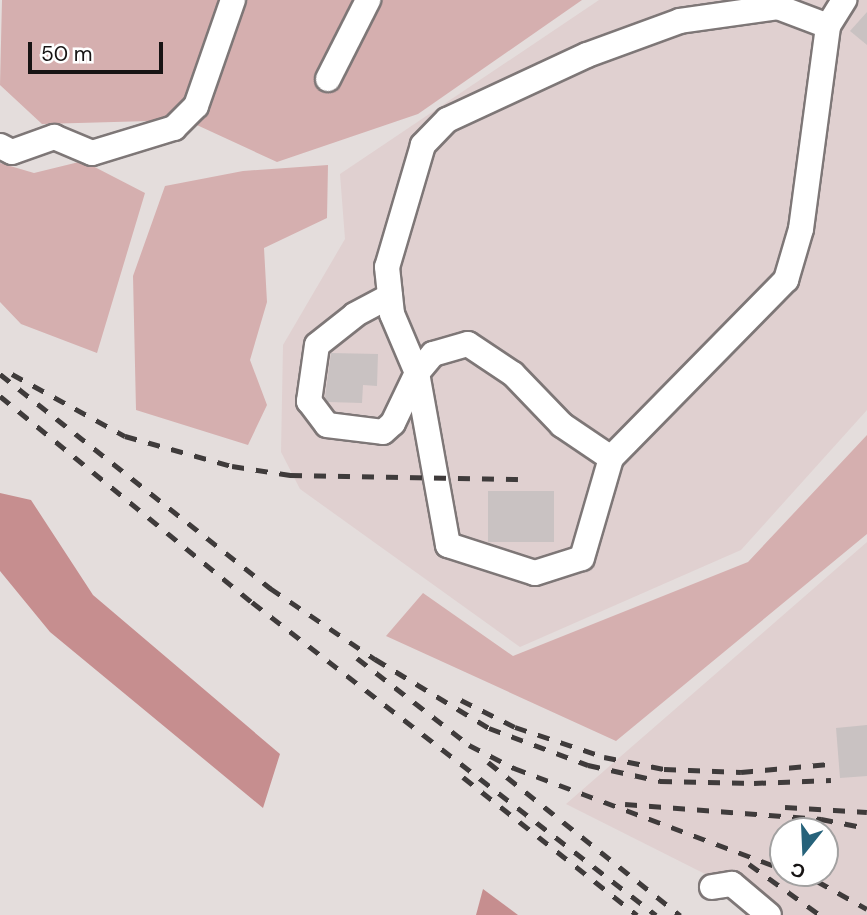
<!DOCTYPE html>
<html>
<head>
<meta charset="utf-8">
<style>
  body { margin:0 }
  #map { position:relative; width:867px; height:915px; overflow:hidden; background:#e4dddc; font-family:"DM Sans",sans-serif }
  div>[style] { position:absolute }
  .built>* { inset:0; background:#e0d0d0 }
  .green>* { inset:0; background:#d5afaf }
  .forest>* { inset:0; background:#c68e8f }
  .building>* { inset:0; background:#c9c2c2; transform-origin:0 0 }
  .roads { filter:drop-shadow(2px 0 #7e7777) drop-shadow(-2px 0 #7e7777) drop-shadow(0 2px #7e7777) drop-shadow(0 -2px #7e7777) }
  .minor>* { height:24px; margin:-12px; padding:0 12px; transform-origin:12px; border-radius:12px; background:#fff }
  .rail>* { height:5px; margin-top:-2.5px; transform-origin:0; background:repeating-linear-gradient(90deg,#3f3b3b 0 12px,transparent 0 24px) }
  span { translate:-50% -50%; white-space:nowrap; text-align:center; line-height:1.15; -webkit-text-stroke:6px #fff; paint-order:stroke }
  .north { position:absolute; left:769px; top:817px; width:70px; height:70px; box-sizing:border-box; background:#fff; border:2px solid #a2a1a1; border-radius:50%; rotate:198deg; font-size:19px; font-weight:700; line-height:28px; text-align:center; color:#171414 }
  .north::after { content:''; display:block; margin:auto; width:24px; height:32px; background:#26627a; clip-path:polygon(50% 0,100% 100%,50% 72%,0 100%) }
  .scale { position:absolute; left:28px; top:42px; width:135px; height:32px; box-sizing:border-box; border:4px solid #171414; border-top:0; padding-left:9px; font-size:21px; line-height:24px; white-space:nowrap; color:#171414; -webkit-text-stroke:5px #fff; paint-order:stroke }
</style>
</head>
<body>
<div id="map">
  <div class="built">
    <div style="clip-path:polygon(599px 0,867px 0,867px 410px,741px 550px,520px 647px,300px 489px,281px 452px,283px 345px,345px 239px,340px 174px)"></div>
    <div style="clip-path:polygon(evenodd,867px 542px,867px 915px,764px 915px,721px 882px,566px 804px,867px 542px,783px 831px,825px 831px,825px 873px,783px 873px,783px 831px)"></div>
  </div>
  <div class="green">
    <div style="clip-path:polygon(2px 0,582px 0,418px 114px,277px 162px,186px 120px,42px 124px,0 85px)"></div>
    <div style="clip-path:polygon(83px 161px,145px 193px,97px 353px,21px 324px,0 302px,0 163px,34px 173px)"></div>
    <div style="clip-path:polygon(328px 165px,327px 218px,264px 248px,267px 302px,250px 360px,267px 405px,248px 445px,136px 410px,133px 276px,165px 186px,243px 171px)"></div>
    <div style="clip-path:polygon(867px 435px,867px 534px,616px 741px,386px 636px,423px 593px,513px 656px,748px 562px)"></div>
  </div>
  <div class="forest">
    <div style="clip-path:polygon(0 493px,31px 500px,93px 595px,280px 754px,263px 808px,50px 632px,0 571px)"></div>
    <div style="clip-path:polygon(483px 889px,518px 915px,476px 915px)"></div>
  </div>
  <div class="building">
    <div style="clip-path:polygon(867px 12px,867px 45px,850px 31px)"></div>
    <div style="clip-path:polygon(331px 353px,378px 354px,377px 386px,363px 385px,362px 403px,328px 402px,325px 397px)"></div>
    <div style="left:488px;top:491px;width:66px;height:51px"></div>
    <div style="clip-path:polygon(867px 725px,867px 776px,840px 778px,836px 728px)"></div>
  </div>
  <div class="roads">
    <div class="minor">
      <div style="left:828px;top:26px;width:53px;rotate:-159.2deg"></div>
      <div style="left:778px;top:7px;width:99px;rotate:171.9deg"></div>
      <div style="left:680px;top:21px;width:99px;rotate:159.9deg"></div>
      <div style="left:587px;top:55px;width:154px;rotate:155.1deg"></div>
      <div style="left:447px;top:120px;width:35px;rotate:134deg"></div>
      <div style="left:423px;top:145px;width:127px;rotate:106.4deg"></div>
      <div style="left:387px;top:267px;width:47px;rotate:83.9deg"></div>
      <div style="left:392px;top:314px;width:64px;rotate:67deg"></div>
      <div style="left:417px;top:373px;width:175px;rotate:79.8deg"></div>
      <div style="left:448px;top:545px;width:91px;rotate:17.8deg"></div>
      <div style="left:535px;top:573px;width:49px;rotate:-17.7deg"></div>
      <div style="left:582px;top:558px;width:104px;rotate:-73.8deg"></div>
      <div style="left:611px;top:458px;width:250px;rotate:-45.5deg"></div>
      <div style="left:786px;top:280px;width:53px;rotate:-73.6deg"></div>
      <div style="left:801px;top:229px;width:205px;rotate:-82.4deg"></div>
      <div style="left:828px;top:26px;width:31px;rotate:-58deg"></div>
      <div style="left:328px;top:79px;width:89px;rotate:-63.1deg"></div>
      <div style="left:0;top:146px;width:13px;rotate:27deg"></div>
      <div style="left:12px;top:152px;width:45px;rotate:-19.7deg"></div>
      <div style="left:54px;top:137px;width:41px;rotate:22.8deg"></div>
      <div style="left:92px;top:153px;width:86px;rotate:-17deg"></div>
      <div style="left:174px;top:128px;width:31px;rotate:-45deg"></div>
      <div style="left:196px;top:106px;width:112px;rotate:-70.8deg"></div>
      <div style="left:390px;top:296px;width:40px;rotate:152deg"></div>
      <div style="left:355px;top:315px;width:48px;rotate:141.7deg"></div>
      <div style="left:317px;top:345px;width:57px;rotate:98.1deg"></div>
      <div style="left:309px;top:401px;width:30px;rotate:53deg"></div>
      <div style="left:327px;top:425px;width:56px;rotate:7.1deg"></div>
      <div style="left:383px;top:432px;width:13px;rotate:-42deg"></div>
      <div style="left:393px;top:423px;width:55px;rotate:-64.4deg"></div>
      <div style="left:417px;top:373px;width:25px;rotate:-50deg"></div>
      <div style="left:433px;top:354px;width:36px;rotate:-16deg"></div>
      <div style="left:468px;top:344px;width:54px;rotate:33.7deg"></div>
      <div style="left:513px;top:374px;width:71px;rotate:46.1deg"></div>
      <div style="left:562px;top:425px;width:59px;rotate:34deg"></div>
      <div style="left:712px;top:887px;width:20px;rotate:-9deg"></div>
      <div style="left:732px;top:884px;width:48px;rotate:40deg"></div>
    </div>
  </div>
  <div class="rail">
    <div style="left:0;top:374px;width:345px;rotate:38.4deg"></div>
    <div style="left:270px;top:588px;width:127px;rotate:34.1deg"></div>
    <div style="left:375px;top:659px;width:133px;rotate:31.2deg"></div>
    <div style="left:489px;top:728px;width:106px;rotate:20.5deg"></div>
    <div style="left:588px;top:765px;width:74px;rotate:12.5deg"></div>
    <div style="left:660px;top:781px;width:94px;rotate:1.2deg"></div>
    <div style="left:754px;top:783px;width:77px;rotate:-2.2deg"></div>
    <div style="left:12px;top:374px;width:129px;rotate:28.8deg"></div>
    <div style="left:125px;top:436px;width:111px;rotate:15.7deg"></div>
    <div style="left:232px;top:466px;width:59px;rotate:8.8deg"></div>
    <div style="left:290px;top:475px;width:238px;rotate:1deg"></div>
    <div style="left:0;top:396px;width:325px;rotate:39.3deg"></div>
    <div style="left:252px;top:602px;width:511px;rotate:37.77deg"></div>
    <div style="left:357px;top:658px;width:142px;rotate:37.8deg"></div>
    <div style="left:469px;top:745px;width:51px;rotate:27.1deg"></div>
    <div style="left:514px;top:768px;width:287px;rotate:20.6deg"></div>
    <div style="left:461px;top:700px;width:60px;rotate:26.6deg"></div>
    <div style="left:515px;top:727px;width:94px;rotate:18.6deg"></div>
    <div style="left:604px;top:757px;width:61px;rotate:11.3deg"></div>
    <div style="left:664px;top:769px;width:77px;rotate:2.2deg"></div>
    <div style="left:741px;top:772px;width:88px;rotate:-5.2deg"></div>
    <div style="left:488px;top:762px;width:246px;rotate:38.6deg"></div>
    <div style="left:463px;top:777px;width:222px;rotate:38.4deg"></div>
    <div style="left:625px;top:804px;width:197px;rotate:4.4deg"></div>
    <div style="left:821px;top:819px;width:47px;rotate:11.1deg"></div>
    <div style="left:785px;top:807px;width:82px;rotate:3.5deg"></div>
    <div style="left:749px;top:864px;width:87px;rotate:35.7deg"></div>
    <div style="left:795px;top:873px;width:23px;rotate:20deg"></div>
    <div style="left:817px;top:881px;width:57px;rotate:29.2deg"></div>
  </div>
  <div class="north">С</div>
  <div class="scale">50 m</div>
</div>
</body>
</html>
